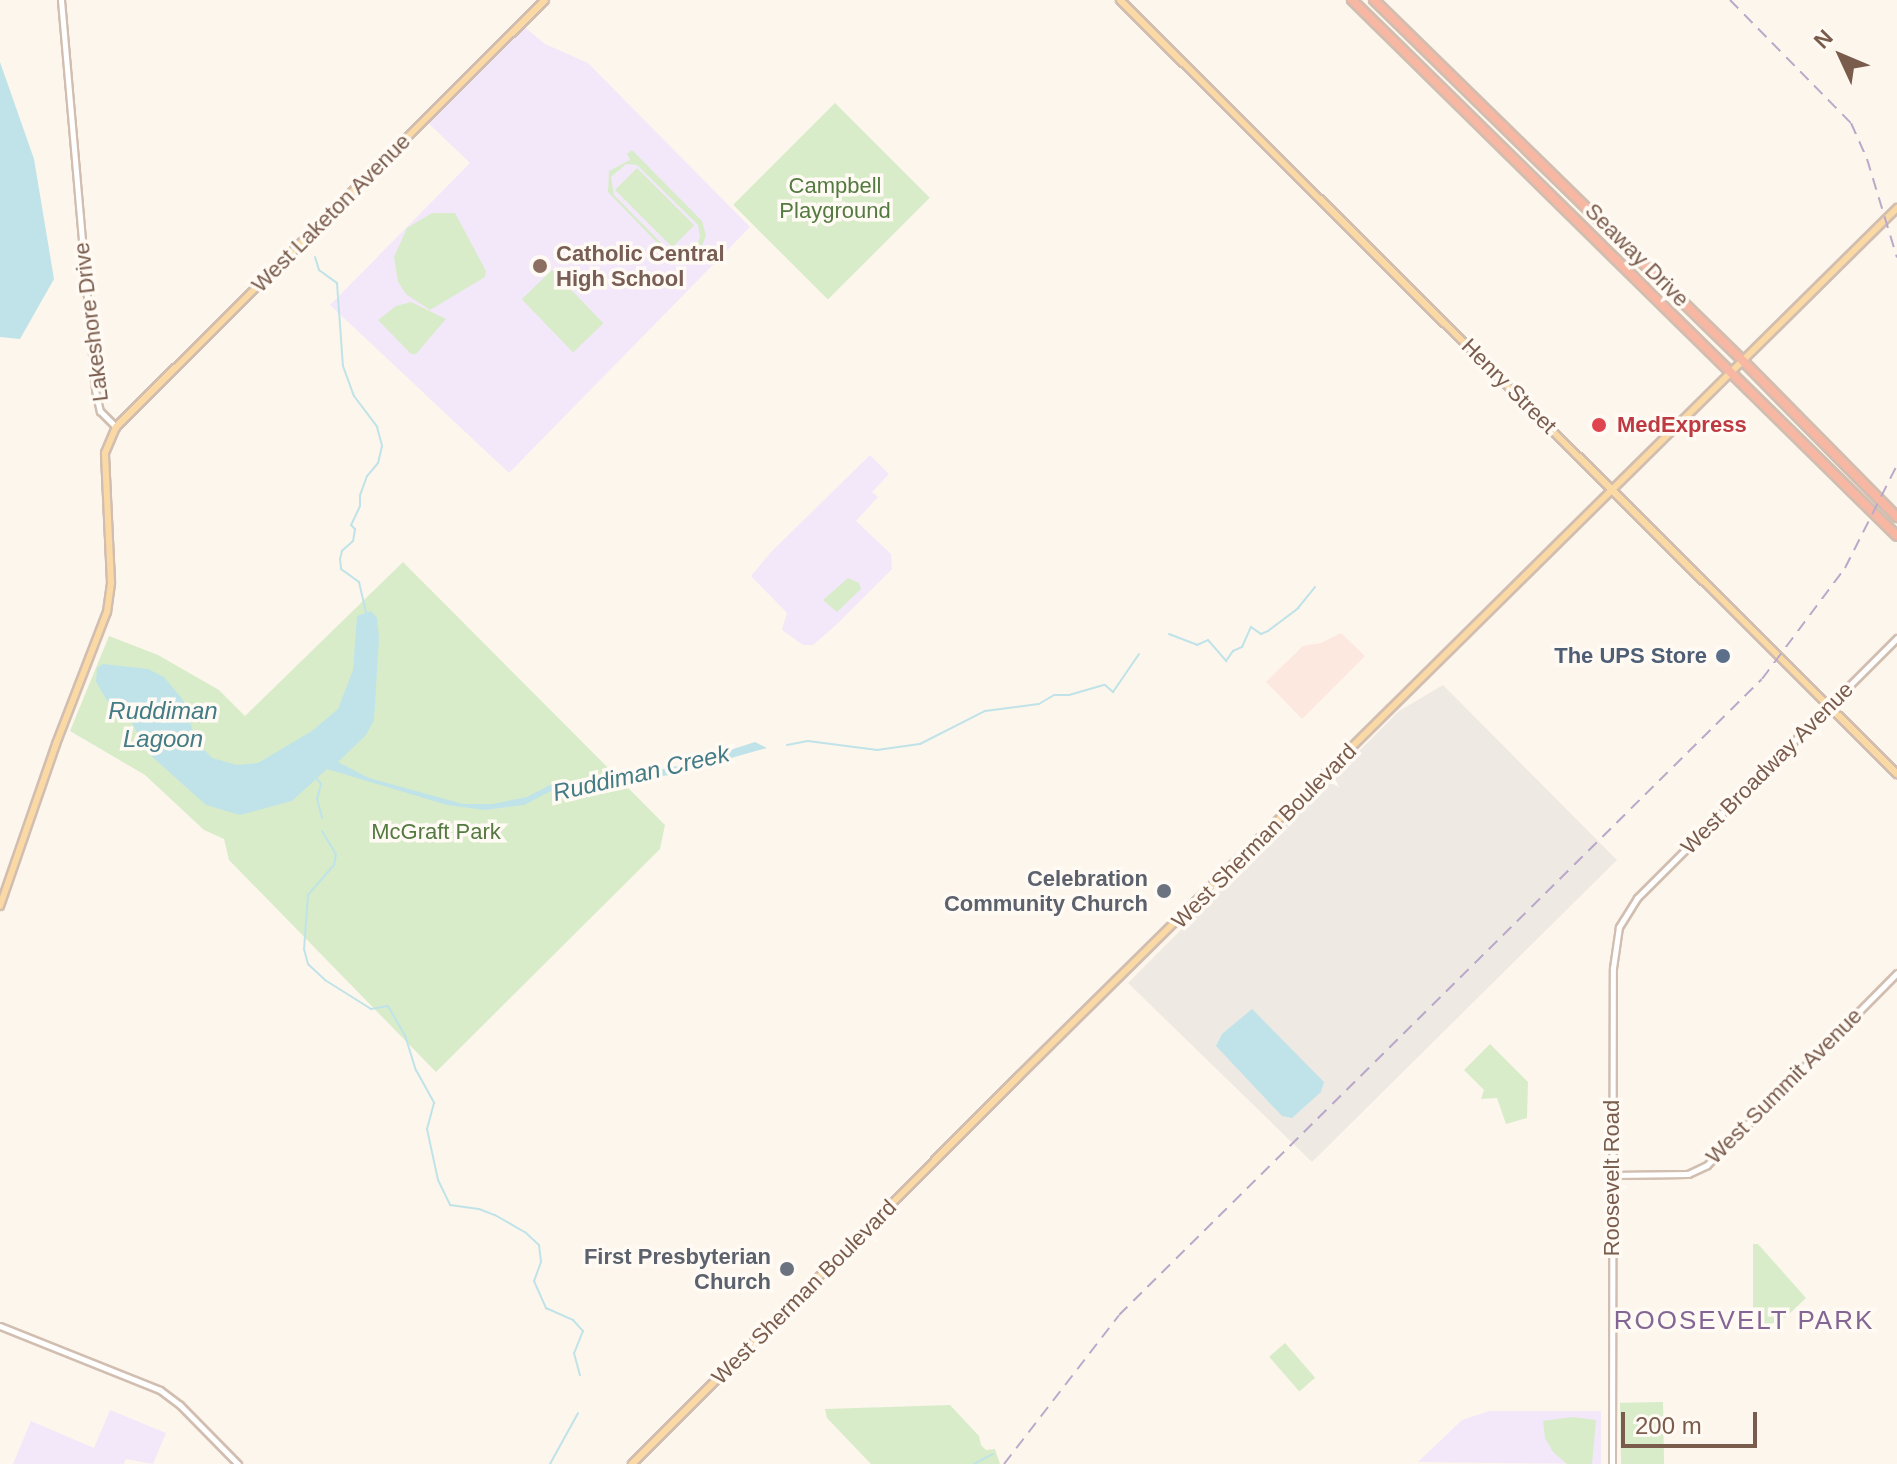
<!DOCTYPE html>
<html>
<head>
<meta charset="utf-8">
<style>
  body { margin:0 }
  #map { position:relative; width:1897px; height:1464px; overflow:hidden; background:#fdf6ec; font-family:Helvetica,sans-serif }
  div>[style] { position:absolute }
  .commercial>* { inset:0; background:#fde8e0 }
  .industrial>* { inset:0; background:#efe9e4 }
  .education>* { inset:0; background:#f3e8fa }
  .green>* { inset:0; background:#d8ecc9; transform-origin:0 0 }
  .water>* { inset:0; background:#bfe3e8 }
  .stream>* { height:2px; margin:-1px; padding:0 1px; transform-origin:1px; border-radius:1px; background:#bfe3e8 }
  .roads { filter:drop-shadow(2px 0 #d1beb0) drop-shadow(-2px 0 #d1beb0) drop-shadow(0 2px #d1beb0) drop-shadow(0 -2px #d1beb0) }
  .minor>* { height:5px; margin:-2.5px; padding:0 2.5px; transform-origin:2.5px; border-radius:2.5px; background:#fff }
  .major>* { height:6px; margin:-3px; padding:0 3px; transform-origin:3px; border-radius:3px; background:#fbd9a5 }
  .highway>* { height:8px; margin:-4px; padding:0 4px; transform-origin:4px; border-radius:4px; background:#f7b7a3 }
  .rail>* { height:2px; margin-top:-1px; transform-origin:0; background:repeating-linear-gradient(90deg,#b9a8c9 0 12px,transparent 0 20px) }
  .dots>* { width:22px; height:22px; translate:-50% -50%; box-sizing:border-box; border:4px solid #fffaf3; border-radius:50% }
  span { translate:-50% -50%; white-space:nowrap; text-align:center; line-height:1.15; -webkit-text-stroke:7px #fffaf3; paint-order:stroke }
  .park-label { font-size:22px; color:#537a41 }
  .street-label { font-size:22px; color:#7a5c4d }
  .education-label { font-size:22px; color:#785e54; font-weight:700 }
  .left { translate:0 -50%; text-align:left }
  .health-label { font-size:22px; color:#be3a42; font-weight:700 }
  .service-label { font-size:22px; color:#4e5e75; font-weight:700 }
  .right { translate:-100% -50%; text-align:right }
  .worship-label { font-size:22px; color:#5b616d; font-weight:700 }
  .water-label { font-size:24px; color:#437c86; font-style:italic }
  .quarter-label { font-size:26px; color:#846695; letter-spacing:2px }
  .north { position:absolute; left:1801px; top:16px; width:80px; height:80px; -webkit-text-stroke:6px #fffaf3; paint-order:stroke; rotate:314deg; font-size:22px; font-weight:700; line-height:32px; text-align:center; color:#7a5c4d }
  .north::after { content:''; display:block; margin:auto; width:28px; height:36px; background:#7a5c4d; clip-path:polygon(50% 0,100% 100%,50% 72%,0 100%) }
  .scale { position:absolute; left:1621px; top:1412px; width:136px; height:36px; box-sizing:border-box; border:4px solid #7a5c4d; border-top:0; padding-left:10px; font-size:24px; line-height:28px; white-space:nowrap; color:#7a5c4d; -webkit-text-stroke:6px #fffaf3; paint-order:stroke }
</style>
</head>
<body>
<div id="map">
  <div class="commercial">
    <div style="clip-path:polygon(1341px 633px,1365px 656px,1302px 719px,1266px 682px,1303px 646px,1321px 643px)"></div>
  </div>
  <div class="industrial">
    <div style="clip-path:polygon(1443px 685px,1617px 860px,1312px 1162px,1128px 983px,1399px 711px)"></div>
  </div>
  <div class="education">
    <div style="clip-path:polygon(521px 24px,545px 44px,588px 63px,750px 227px,509px 473px,330px 305px,470px 163px,425px 120px)"></div>
    <div style="clip-path:polygon(870px 455px,889px 474px,872px 492px,878px 497px,856px 521px,891px 554px,892px 569px,836px 625px,813px 645px,803px 645px,782px 630px,787px 613px,751px 576px,771px 552px)"></div>
    <div style="clip-path:polygon(110px 1410px,166px 1433px,153px 1464px,126px 1459px,124px 1464px,13px 1464px,31px 1421px,94px 1448px)"></div>
    <div style="clip-path:polygon(1489px 1411px,1601px 1411px,1601px 1464px,1418px 1462px,1462px 1420px)"></div>
  </div>
  <div class="green">
    <div style="left:835px;top:103px;width:134px;height:144px;rotate:45deg"></div>
    <div style="clip-path:polygon(evenodd,632px 150px,702px 221px,706px 236px,699px 252px,681px 258px,668px 254px,608px 192px,609px 171px,630px 160px,627px 154px,632px 150px,626px 164px,637px 165px,698px 225px,700px 238px,694px 249px,678px 253px,668px 250px,614px 195px,611px 177px,626px 164px)"></div>
    <div style="left:637px;top:168px;width:81px;height:31px;rotate:45deg"></div>
    <div style="clip-path:polygon(432px 213px,455px 213px,486px 271px,485px 277px,430px 310px,406px 294px,398px 282px,394px 257px,407px 228px)"></div>
    <div style="left:552px;top:270px;width:74px;height:42px;rotate:46deg"></div>
    <div style="clip-path:polygon(411px 302px,446px 319px,416px 354px,411px 354px,378px 320px,396px 306px)"></div>
    <div style="clip-path:polygon(403px 562px,665px 825px,660px 849px,436px 1072px,229px 860px,224px 839px,204px 830px,145px 775px,70px 731px,109px 636px,158px 655px,219px 690px,245px 716px)"></div>
    <div style="clip-path:polygon(848px 578px,859px 583px,861px 589px,837px 612px,823px 600px)"></div>
    <div style="clip-path:polygon(1490px 1044px,1528px 1082px,1527px 1118px,1506px 1124px,1497px 1098px,1481px 1099px,1484px 1090px,1464px 1070px)"></div>
    <div style="clip-path:polygon(1753px 1244px,1758px 1244px,1806px 1298px,1786px 1317px,1753px 1333px)"></div>
    <div style="left:1285px;top:1343px;width:46px;height:21px;rotate:49deg"></div>
    <div style="left:1663px;top:1402px;width:62px;height:43px;rotate:89deg"></div>
    <div style="clip-path:polygon(950px 1405px,979px 1436px,981px 1445px,986px 1450px,995px 1449px,1000px 1464px,871px 1464px,827px 1418px,825px 1409px)"></div>
    <div style="clip-path:polygon(1573px 1417px,1596px 1420px,1592px 1464px,1567px 1464px,1553px 1452px,1545px 1438px,1543px 1421px)"></div>
  </div>
  <div class="water">
    <div style="clip-path:polygon(0 62px,34px 159px,54px 279px,20px 339px,0 337px)"></div>
    <div style="clip-path:polygon(371px 611px,377px 618px,379px 638px,374px 720px,366px 735px,338px 762px,369px 778px,463px 804px,492px 804px,527px 797px,552px 784px,634px 775px,687px 764px,755px 742px,767px 748px,670px 775px,553px 790px,524px 805px,485px 810px,447px 805px,327px 769px,292px 801px,240px 815px,206px 805px,149px 754px,132px 723px,108px 702px,96px 682px,97px 668px,103px 664px,148px 669px,164px 677px,183px 700px,196px 741px,212px 758px,237px 765px,258px 763px,312px 731px,338px 709px,353px 670px,357px 616px)"></div>
    <div style="clip-path:polygon(1252px 1009px,1324px 1082px,1321px 1092px,1292px 1118px,1282px 1116px,1216px 1046px,1222px 1034px)"></div>
  </div>
  <div class="stream">
    <div style="left:315px;top:257px;width:14px;rotate:73deg"></div>
    <div style="left:319px;top:270px;width:22px;rotate:36deg"></div>
    <div style="left:337px;top:283px;width:83px;rotate:85.9deg"></div>
    <div style="left:343px;top:366px;width:32px;rotate:70deg"></div>
    <div style="left:354px;top:396px;width:39px;rotate:53deg"></div>
    <div style="left:377px;top:427px;width:20px;rotate:75deg"></div>
    <div style="left:382px;top:446px;width:17px;rotate:103deg"></div>
    <div style="left:378px;top:463px;width:17px;rotate:130deg"></div>
    <div style="left:367px;top:476px;width:20px;rotate:110deg"></div>
    <div style="left:360px;top:495px;width:11px;rotate:90deg"></div>
    <div style="left:360px;top:506px;width:21px;rotate:115deg"></div>
    <div style="left:351px;top:525px;width:6px;rotate:45deg"></div>
    <div style="left:355px;top:529px;width:12px;rotate:99deg"></div>
    <div style="left:353px;top:541px;width:15px;rotate:138deg"></div>
    <div style="left:342px;top:551px;width:8px;rotate:104deg"></div>
    <div style="left:340px;top:559px;width:10px;rotate:84deg"></div>
    <div style="left:341px;top:569px;width:22px;rotate:36deg"></div>
    <div style="left:359px;top:582px;width:32px;rotate:77deg"></div>
    <div style="left:1169px;top:634px;width:30px;rotate:21deg"></div>
    <div style="left:1197px;top:645px;width:12px;rotate:-24deg"></div>
    <div style="left:1208px;top:640px;width:28px;rotate:49deg"></div>
    <div style="left:1226px;top:661px;width:12px;rotate:-55deg"></div>
    <div style="left:1233px;top:651px;width:10px;rotate:-24deg"></div>
    <div style="left:1242px;top:647px;width:22px;rotate:-66deg"></div>
    <div style="left:1251px;top:627px;width:12px;rotate:35deg"></div>
    <div style="left:1261px;top:634px;width:8px;rotate:-23deg"></div>
    <div style="left:1268px;top:631px;width:38px;rotate:-37deg"></div>
    <div style="left:1298px;top:608px;width:27px;rotate:-51deg"></div>
    <div style="left:787px;top:745px;width:21px;rotate:-11deg"></div>
    <div style="left:808px;top:741px;width:70px;rotate:7.4deg"></div>
    <div style="left:877px;top:750px;width:43px;rotate:-7.9deg"></div>
    <div style="left:920px;top:744px;width:73px;rotate:-26.9deg"></div>
    <div style="left:985px;top:711px;width:54px;rotate:-7.4deg"></div>
    <div style="left:1039px;top:704px;width:17px;rotate:-31deg"></div>
    <div style="left:1054px;top:695px;width:15px"></div>
    <div style="left:1069px;top:695px;width:37px;rotate:-16deg"></div>
    <div style="left:1105px;top:685px;width:11px;rotate:41deg"></div>
    <div style="left:1113px;top:692px;width:46px;rotate:-55.6deg"></div>
    <div style="left:316px;top:778px;width:8px;rotate:50deg"></div>
    <div style="left:321px;top:784px;width:16px;rotate:105deg"></div>
    <div style="left:317px;top:799px;width:20px;rotate:75deg"></div>
    <div style="left:322px;top:831px;width:27px;rotate:59deg"></div>
    <div style="left:336px;top:854px;width:11px;rotate:100deg"></div>
    <div style="left:334px;top:865px;width:40px;rotate:131deg"></div>
    <div style="left:308px;top:895px;width:54px;rotate:94.2deg"></div>
    <div style="left:304px;top:949px;width:16px;rotate:75deg"></div>
    <div style="left:308px;top:964px;width:23px;rotate:43deg"></div>
    <div style="left:325px;top:980px;width:54px;rotate:32.2deg"></div>
    <div style="left:371px;top:1009px;width:17px;rotate:-10deg"></div>
    <div style="left:388px;top:1006px;width:34px;rotate:60deg"></div>
    <div style="left:405px;top:1035px;width:37px;rotate:73deg"></div>
    <div style="left:416px;top:1070px;width:38px;rotate:61deg"></div>
    <div style="left:434px;top:1103px;width:27px;rotate:105deg"></div>
    <div style="left:427px;top:1129px;width:52px;rotate:77.8deg"></div>
    <div style="left:438px;top:1180px;width:28px;rotate:64deg"></div>
    <div style="left:450px;top:1205px;width:29px;rotate:8deg"></div>
    <div style="left:479px;top:1209px;width:17px;rotate:21deg"></div>
    <div style="left:495px;top:1215px;width:34px;rotate:30deg"></div>
    <div style="left:525px;top:1232px;width:19px;rotate:43deg"></div>
    <div style="left:539px;top:1245px;width:17px;rotate:83deg"></div>
    <div style="left:541px;top:1262px;width:20px;rotate:110deg"></div>
    <div style="left:534px;top:1281px;width:30px;rotate:66deg"></div>
    <div style="left:546px;top:1308px;width:30px;rotate:24deg"></div>
    <div style="left:573px;top:1320px;width:15px;rotate:48deg"></div>
    <div style="left:583px;top:1331px;width:24px;rotate:112deg"></div>
    <div style="left:574px;top:1353px;width:23px;rotate:75deg"></div>
    <div style="left:550px;top:1464px;width:58px;rotate:-61.2deg"></div>
    <div style="left:974px;top:1464px;width:21px;rotate:-28deg"></div>
  </div>
  <div class="roads">
    <div class="minor">
      <div style="left:61px;top:0;width:391px;rotate:85deg"></div>
      <div style="left:95px;top:390px;width:22px;rotate:77deg"></div>
      <div style="left:100px;top:411px;width:23px;rotate:45deg"></div>
      <div style="left:1612px;top:1175px;width:76px;rotate:-0.8deg"></div>
      <div style="left:1688px;top:1174px;width:21px;rotate:-25deg"></div>
      <div style="left:1707px;top:1165px;width:270px;rotate:-45.3deg"></div>
      <div style="left:0;top:1326px;width:172px;rotate:21.8deg"></div>
      <div style="left:160px;top:1390px;width:25px;rotate:37deg"></div>
      <div style="left:180px;top:1405px;width:83px;rotate:45.5deg"></div>
      <div style="left:1612px;top:1464px;width:496px;rotate:-89.9deg"></div>
      <div style="left:1613px;top:968px;width:41px;rotate:-81.7deg"></div>
      <div style="left:1619px;top:927px;width:34px;rotate:-58deg"></div>
      <div style="left:1637px;top:898px;width:368px;rotate:-45deg"></div>
    </div>
    <div class="major">
      <div style="left:1120px;top:0;width:1097px;rotate:44.89deg"></div>
      <div style="left:0;top:906px;width:171px;rotate:-70.9deg"></div>
      <div style="left:56px;top:744px;width:142px;rotate:-68.9deg"></div>
      <div style="left:107px;top:612px;width:30px;rotate:-82deg"></div>
      <div style="left:111px;top:582px;width:129px;rotate:-92.7deg"></div>
      <div style="left:105px;top:453px;width:28px;rotate:-67deg"></div>
      <div style="left:116px;top:427px;width:605px;rotate:-44.87deg"></div>
      <div style="left:632px;top:1464px;width:548px;rotate:-45.07deg"></div>
      <div style="left:1019px;top:1076px;width:1235px;rotate:-44.67deg"></div>
    </div>
    <div class="highway">
      <div style="left:1352px;top:0;width:764px;rotate:44.52deg"></div>
      <div style="left:1374px;top:0;width:518px;rotate:44.37deg"></div>
      <div style="left:1744px;top:362px;width:218px;rotate:45.4deg"></div>
    </div>
  </div>
  <div class="rail">
    <div style="left:1730px;top:0;width:173px;rotate:45.5deg"></div>
    <div style="left:1851px;top:123px;width:39px;rotate:66deg"></div>
    <div style="left:1867px;top:159px;width:103px;rotate:73.1deg"></div>
    <div style="left:1004px;top:1464px;width:188px;rotate:-52.3deg"></div>
    <div style="left:1119px;top:1315px;width:904px;rotate:-44.69deg"></div>
    <div style="left:1762px;top:679px;width:139px;rotate:-53.2deg"></div>
    <div style="left:1845px;top:568px;width:115px;rotate:-63.2deg"></div>
  </div>
  <div class="dots">
    <div style="left:540px;top:266px;background:#8d6e63"></div>
    <div style="left:1599px;top:425px;background:#e0444e"></div>
    <div style="left:1723px;top:656px;background:#5c6f8a"></div>
    <div style="left:1164px;top:891px;background:#6b7280"></div>
    <div style="left:787px;top:1269px;background:#6b7280"></div>
  </div>
  <div class="park-label">
    <span style="left:835px;top:198px">Campbell<br>Playground</span>
    <span style="left:436px;top:832px">McGraft Park</span>
  </div>
  <div class="street-label">
    <span style="left:331px;top:213px;rotate:-45deg">West Laketon Avenue</span>
    <span style="left:1637px;top:255px;rotate:45deg">Seaway Drive</span>
    <span style="left:91px;top:322px;rotate:-97deg">Lakeshore Drive</span>
    <span style="left:1509px;top:386px;rotate:45deg">Henry Street</span>
    <span style="left:1767px;top:768px;rotate:-45deg">West Broadway Avenue</span>
    <span style="left:1264px;top:836px;rotate:-45deg">West Sherman Boulevard</span>
    <span style="left:1784px;top:1086px;rotate:-45deg">West Summit Avenue</span>
    <span style="left:1612px;top:1178px;rotate:-90deg">Roosevelt Road</span>
    <span style="left:804px;top:1292px;rotate:-45deg">West Sherman Boulevard</span>
  </div>
  <div class="education-label">
    <span class="left" style="left:556px;top:266px">Catholic Central<br>High School</span>
  </div>
  <div class="health-label">
    <span class="left" style="left:1617px;top:425px">MedExpress</span>
  </div>
  <div class="service-label">
    <span class="right" style="left:1707px;top:656px">The UPS Store</span>
  </div>
  <div class="worship-label">
    <span class="right" style="left:1148px;top:891px">Celebration<br>Community Church</span>
    <span class="right" style="left:771px;top:1269px">First Presbyterian<br>Church</span>
  </div>
  <div class="water-label">
    <span style="left:163px;top:725px">Ruddiman<br>Lagoon</span>
    <span style="left:641px;top:773px;rotate:-13deg">Ruddiman Creek</span>
  </div>
  <div class="quarter-label">
    <span style="left:1744px;top:1321px">ROOSEVELT PARK</span>
  </div>
  <div class="north">N</div>
  <div class="scale">200 m</div>
</div>
</body>
</html>
